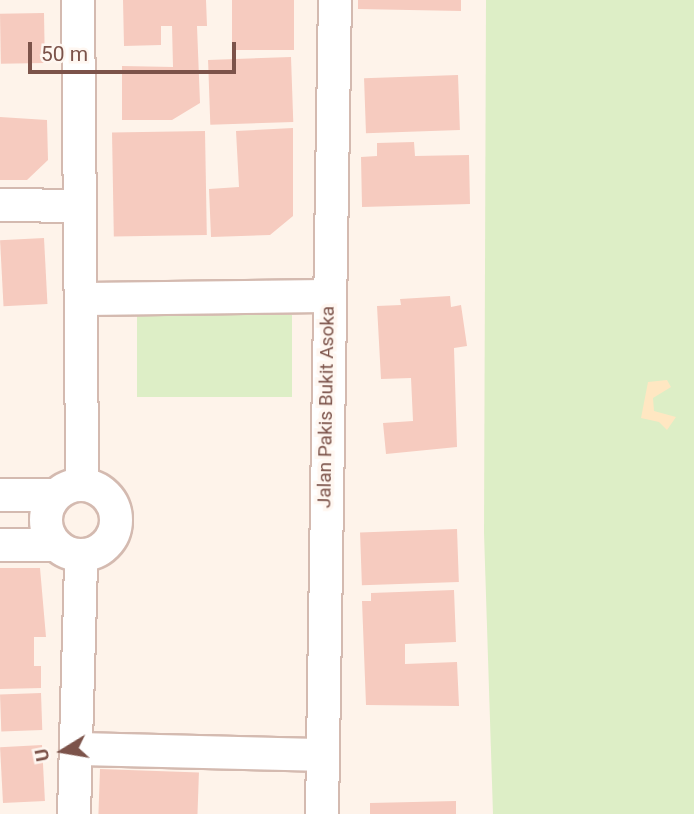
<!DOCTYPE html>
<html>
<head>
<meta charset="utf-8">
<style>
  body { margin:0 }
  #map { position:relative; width:694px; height:814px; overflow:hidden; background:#fef3ea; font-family:Roboto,sans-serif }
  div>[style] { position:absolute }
  .green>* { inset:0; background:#ddeec6; transform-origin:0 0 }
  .sand>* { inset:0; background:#ffe7c2 }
  .building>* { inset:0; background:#f6cbbf; transform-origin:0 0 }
  .roads { filter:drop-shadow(2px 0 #d4bab0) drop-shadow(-2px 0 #d4bab0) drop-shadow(0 2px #d4bab0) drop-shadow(0 -2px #d4bab0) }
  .minor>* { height:32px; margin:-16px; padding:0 16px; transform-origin:16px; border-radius:16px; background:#fff }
  .minor>.ring { margin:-16px; padding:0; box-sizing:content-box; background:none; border:32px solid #fff; border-radius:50% }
  span { translate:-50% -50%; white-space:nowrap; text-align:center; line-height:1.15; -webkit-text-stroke:7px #fff7f1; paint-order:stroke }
  .street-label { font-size:19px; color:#7c534a }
  .north { position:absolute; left:28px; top:716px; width:70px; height:70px; -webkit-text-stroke:5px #fff7f1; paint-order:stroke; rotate:259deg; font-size:19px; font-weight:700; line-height:28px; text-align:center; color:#7c534a }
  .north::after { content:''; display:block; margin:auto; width:24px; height:32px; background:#7c534a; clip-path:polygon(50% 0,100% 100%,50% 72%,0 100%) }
  .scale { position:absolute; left:28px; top:42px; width:208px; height:32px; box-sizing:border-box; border:4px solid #7c534a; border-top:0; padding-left:9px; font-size:21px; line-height:24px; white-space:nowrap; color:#7c534a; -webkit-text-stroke:5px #fff7f1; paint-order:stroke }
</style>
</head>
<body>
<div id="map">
  <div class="green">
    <div style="clip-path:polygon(486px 0,694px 0,694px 814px,493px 814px,484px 533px)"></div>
    <div style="left:137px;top:315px;width:155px;height:82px"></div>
  </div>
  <div class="sand">
    <div style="clip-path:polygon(667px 380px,671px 387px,653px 398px,654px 411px,676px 417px,667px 430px,659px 422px,641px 418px,648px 382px)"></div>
  </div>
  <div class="building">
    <div style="clip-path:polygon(123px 0,206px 0,207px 26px,197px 26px,200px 103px,172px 120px,122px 120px,122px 66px,173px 67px,172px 26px,161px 26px,161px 45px,124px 46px)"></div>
    <div style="left:232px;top:0;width:62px;height:50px"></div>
    <div style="clip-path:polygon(358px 0,461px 0,461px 11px,358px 9px)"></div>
    <div style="left:44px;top:13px;width:50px;height:44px;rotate:89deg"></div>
    <div style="left:291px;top:57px;width:65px;height:83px;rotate:88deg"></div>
    <div style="left:458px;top:75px;width:55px;height:94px;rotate:88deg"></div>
    <div style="clip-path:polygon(0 117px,47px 120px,48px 160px,27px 180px,0 180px)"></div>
    <div style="clip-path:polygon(293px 128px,293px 216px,270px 235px,211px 237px,209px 189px,239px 187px,236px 131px)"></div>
    <div style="left:205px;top:131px;width:104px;height:93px;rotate:89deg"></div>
    <div style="clip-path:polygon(414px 142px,415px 156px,469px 155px,470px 204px,362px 207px,361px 157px,377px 156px,377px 143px)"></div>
    <div style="left:44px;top:238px;width:66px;height:44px;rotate:87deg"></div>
    <div style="clip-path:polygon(450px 296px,451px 307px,461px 305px,467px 346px,454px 348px,457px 447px,386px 454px,383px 423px,413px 421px,411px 378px,381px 379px,377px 306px,401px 305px,400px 299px)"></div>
    <div style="left:457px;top:529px;width:53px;height:97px;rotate:88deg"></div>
    <div style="clip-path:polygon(0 568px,40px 568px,46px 637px,34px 637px,34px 666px,41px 666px,41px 688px,0 689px)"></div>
    <div style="clip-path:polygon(454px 590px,456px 642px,405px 644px,405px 664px,457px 662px,459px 706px,366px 705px,362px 601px,371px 601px,371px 593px)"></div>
    <div style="left:41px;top:693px;width:37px;height:41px;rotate:88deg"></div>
    <div style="left:42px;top:745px;width:56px;height:42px;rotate:87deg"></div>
    <div style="left:100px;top:769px;width:99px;height:45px;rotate:2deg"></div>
    <div style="clip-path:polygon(456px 801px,456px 814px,370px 814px,370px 803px)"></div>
  </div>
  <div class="roads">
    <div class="minor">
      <div style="left:78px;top:0;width:485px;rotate:89.5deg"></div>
      <div style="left:0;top:205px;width:78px;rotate:0.7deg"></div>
      <div style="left:83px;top:299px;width:245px;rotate:-0.7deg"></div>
      <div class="ring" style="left:46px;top:485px;width:38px;height:38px"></div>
      <div style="left:0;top:495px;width:56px"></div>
      <div style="left:0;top:545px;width:56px"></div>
      <div style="left:76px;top:749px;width:245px;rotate:1.4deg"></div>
      <div style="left:74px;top:814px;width:258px;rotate:-88.4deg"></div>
      <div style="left:322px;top:814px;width:814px;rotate:-89.09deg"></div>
    </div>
  </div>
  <div class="street-label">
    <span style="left:326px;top:407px;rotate:-89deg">Jalan Pakis Bukit Asoka</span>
  </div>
  <div class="north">U</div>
  <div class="scale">50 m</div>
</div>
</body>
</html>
